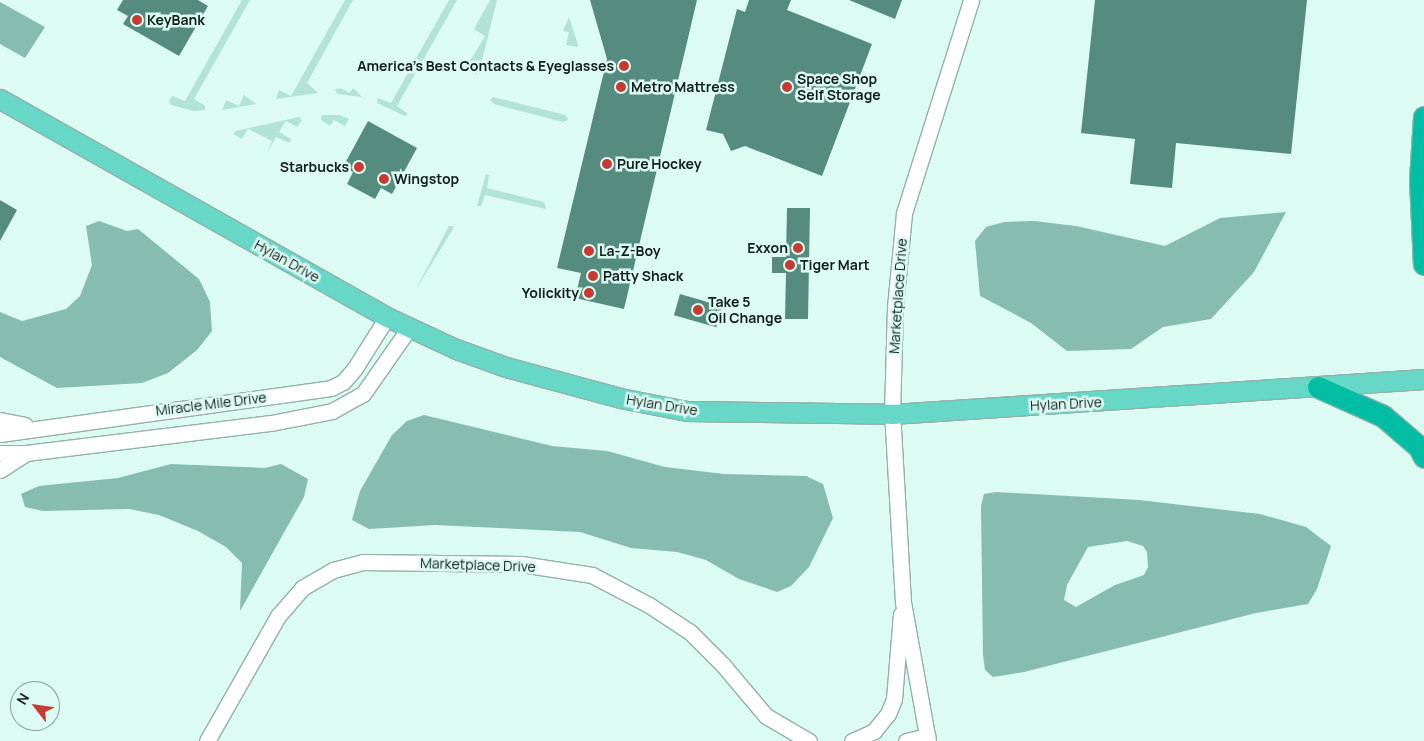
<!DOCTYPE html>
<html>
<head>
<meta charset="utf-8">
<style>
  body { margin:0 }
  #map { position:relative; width:1424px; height:741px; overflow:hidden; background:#dcfbf3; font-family:Manrope,sans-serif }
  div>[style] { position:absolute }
  .green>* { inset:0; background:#b3e2d7 }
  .water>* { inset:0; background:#86bdb0 }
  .building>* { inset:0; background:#568b7f; transform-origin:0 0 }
  .roads { filter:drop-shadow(1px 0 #93b1a9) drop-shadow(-1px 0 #93b1a9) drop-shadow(0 1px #93b1a9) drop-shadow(0 -1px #93b1a9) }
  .minor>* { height:15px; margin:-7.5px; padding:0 7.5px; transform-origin:7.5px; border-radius:7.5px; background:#fff }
  .major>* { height:19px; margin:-9.5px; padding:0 9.5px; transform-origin:9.5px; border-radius:9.5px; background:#67d7c8 }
  .highway>* { height:21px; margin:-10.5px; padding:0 10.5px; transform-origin:10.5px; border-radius:10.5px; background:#01bda3 }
  .dots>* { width:14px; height:14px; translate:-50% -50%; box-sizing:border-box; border:2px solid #dcfbf3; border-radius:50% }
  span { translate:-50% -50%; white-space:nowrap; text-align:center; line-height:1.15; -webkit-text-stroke:5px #dcfbf3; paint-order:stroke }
  .poi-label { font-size:14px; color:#131e1c; font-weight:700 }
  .left { translate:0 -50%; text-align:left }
  .right { translate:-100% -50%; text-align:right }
  .street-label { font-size:14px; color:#131e1c }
  .north { position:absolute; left:10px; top:681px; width:50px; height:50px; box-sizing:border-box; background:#dcfbf3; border:1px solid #8ca39d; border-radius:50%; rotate:300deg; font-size:14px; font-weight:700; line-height:20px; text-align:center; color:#131e1c }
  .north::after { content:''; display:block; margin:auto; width:18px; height:22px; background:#c83b32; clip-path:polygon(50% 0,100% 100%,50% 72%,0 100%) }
</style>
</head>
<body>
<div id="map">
  <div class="green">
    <div style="clip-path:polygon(242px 0,250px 0,194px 99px,205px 106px,205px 110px,194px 111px,171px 105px,169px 101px,172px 96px,185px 101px)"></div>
    <div style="clip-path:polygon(345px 0,353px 0,307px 83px,318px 93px,276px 99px,279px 90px,291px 96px)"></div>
    <div style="clip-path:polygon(449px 0,457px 0,397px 106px,408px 114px,405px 116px,377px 103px,378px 98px,391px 103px)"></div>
    <div style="clip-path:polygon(490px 0,497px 0,479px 72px,476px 74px,466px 68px,485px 36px,474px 29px)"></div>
    <div style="clip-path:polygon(569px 17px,578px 45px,577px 47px,566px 45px,569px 32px,563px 31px)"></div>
    <div style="clip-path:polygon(340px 88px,350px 93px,353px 88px,362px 97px,337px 94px,335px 90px)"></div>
    <div style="clip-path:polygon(244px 95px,256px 104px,222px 110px,226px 100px,239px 106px)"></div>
    <div style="clip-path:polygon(493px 97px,566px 115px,568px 120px,563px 122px,494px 104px,490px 100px)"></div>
    <div style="clip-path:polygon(322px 115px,339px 115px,349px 119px,345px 126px,334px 120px,330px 126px,321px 120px)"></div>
    <div style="clip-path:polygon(299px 117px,302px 120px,297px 127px,286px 121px,279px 132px,291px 139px,290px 143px,276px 137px,267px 153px,272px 141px,248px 129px,242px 139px,233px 134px,236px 131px)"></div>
    <div style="clip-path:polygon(486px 174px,489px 175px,487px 188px,544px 202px,546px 209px,485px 195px,481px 206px,477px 206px)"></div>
    <div style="clip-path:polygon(449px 226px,453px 226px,453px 229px,415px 291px)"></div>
  </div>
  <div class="water">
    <div style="clip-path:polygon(0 2px,45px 27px,25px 58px,0 44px)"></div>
    <div style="clip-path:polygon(1286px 212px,1254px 272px,1211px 319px,1163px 327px,1131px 349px,1067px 351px,1031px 323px,980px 296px,975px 241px,986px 227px,1004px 222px,1034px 221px,1076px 226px,1165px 246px,1220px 218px)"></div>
    <div style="clip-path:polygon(99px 221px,127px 231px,138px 229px,199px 279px,210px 302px,212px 331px,197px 350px,168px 373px,142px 383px,57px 388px,0 357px,0 312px,22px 321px,66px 309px,80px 296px,92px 265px,86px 226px)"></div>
    <div style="clip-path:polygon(424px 415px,552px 446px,607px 451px,665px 467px,724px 474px,806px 476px,823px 484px,833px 518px,809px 567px,791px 586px,777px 592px,739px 579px,706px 560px,677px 552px,631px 548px,580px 532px,435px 525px,369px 529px,352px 520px,360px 491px,392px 435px,407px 421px)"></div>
    <div style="clip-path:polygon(171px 464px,265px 468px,281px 464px,308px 479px,304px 497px,240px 611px,242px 563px,226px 547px,198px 531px,159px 515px,129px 509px,43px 511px,25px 507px,21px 494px,39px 486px,118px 478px)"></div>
    <div style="clip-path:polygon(evenodd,996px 492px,1139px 500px,1260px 514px,1306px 527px,1331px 546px,1317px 589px,1308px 604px,1256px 613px,1024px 672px,993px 677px,985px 670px,983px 655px,981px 506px,984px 494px,996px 492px,1127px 541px,1143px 546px,1147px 552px,1148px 567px,1144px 575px,1115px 585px,1076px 607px,1064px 600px,1067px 585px,1088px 547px,1127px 541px)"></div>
  </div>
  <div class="building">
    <div style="clip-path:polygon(123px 0,198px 0,208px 6px,179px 56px,123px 24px,128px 16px,117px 10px)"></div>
    <div style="clip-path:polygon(590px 0,697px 0,624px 309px,575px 298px,581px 273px,557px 268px,607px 59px)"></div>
    <div style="clip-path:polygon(749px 0,791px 0,787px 10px,872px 44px,822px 176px,745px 146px,731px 151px,723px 134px,706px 130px,737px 9px,745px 12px)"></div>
    <div style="clip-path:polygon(849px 0,902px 0,895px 19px)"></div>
    <div style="clip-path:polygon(1095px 0,1307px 0,1291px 154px,1176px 143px,1172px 188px,1130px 184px,1135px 139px,1081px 133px)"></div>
    <div style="clip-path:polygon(368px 121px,417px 148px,392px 194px,381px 188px,375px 199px,347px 184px,353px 172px,343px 167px)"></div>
    <div style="clip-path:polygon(0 200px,17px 210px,0 241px)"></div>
    <div style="clip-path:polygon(787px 208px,810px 208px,808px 319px,785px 319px,786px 273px,772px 273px,772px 257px,786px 257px)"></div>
    <div style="left:680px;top:294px;width:44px;height:22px;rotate:16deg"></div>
  </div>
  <div class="roads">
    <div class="minor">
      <div style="left:0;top:420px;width:25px;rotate:11deg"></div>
      <div style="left:0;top:434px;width:334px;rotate:-7.9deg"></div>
      <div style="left:331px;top:388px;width:13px;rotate:-27deg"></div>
      <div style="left:343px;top:382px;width:18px;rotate:-49deg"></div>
      <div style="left:355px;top:368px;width:60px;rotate:-57.9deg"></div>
      <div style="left:0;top:453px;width:26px"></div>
      <div style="left:26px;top:453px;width:247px;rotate:-7deg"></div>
      <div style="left:271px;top:423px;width:62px;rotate:-11.1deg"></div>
      <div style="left:332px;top:411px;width:35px;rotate:-29deg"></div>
      <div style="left:363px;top:394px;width:80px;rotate:-55.1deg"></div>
      <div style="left:0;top:470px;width:31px;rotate:-33deg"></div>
      <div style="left:207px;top:741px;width:144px;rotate:-60.4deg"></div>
      <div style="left:278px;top:616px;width:37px;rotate:-49deg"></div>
      <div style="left:302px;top:588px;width:36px;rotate:-30deg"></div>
      <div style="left:333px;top:570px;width:31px;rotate:-15deg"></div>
      <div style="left:363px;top:562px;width:158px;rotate:0.7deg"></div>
      <div style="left:521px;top:564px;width:72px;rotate:8.8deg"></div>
      <div style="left:592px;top:575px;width:64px;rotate:27.8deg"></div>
      <div style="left:649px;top:605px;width:49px;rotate:33.4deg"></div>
      <div style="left:690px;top:632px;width:47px;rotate:45deg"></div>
      <div style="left:723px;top:665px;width:67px;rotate:49.9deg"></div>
      <div style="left:766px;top:716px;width:50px;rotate:30.2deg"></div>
      <div style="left:852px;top:741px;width:24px;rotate:-24deg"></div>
      <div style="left:874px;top:731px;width:22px;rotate:-51deg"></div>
      <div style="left:888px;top:714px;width:16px;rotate:-68deg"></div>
      <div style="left:894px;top:699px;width:85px;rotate:-85.3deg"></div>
      <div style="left:906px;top:741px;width:22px;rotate:-13deg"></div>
      <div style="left:928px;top:741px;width:141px;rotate:-100.2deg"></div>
      <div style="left:903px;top:602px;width:188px;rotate:-93.3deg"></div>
      <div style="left:892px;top:414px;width:107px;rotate:-88.4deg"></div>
      <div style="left:895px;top:307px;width:94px;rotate:-84.5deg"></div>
      <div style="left:904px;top:213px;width:223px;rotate:-72.5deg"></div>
    </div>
    <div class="major">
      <div style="left:0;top:99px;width:444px;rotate:29.4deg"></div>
      <div style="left:387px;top:317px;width:76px;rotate:24.9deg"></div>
      <div style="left:456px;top:349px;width:53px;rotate:19.8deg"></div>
      <div style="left:506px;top:367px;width:118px;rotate:15.2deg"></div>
      <div style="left:620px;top:398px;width:68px;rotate:11deg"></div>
      <div style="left:687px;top:411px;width:205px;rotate:0.8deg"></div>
      <div style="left:892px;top:414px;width:533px;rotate:-3.76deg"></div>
    </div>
    <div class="highway">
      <div style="left:1424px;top:117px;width:63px;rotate:93.6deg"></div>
      <div style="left:1420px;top:180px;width:84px;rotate:87.3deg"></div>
      <div style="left:1318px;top:387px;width:71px;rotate:24deg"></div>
      <div style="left:1383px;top:416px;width:48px;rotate:40.7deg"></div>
      <div style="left:1419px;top:447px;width:11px;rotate:63deg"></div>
    </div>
  </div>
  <div class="dots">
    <div style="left:137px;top:20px;background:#c83b32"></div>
    <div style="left:624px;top:66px;background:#c83b32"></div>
    <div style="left:621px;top:87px;background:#c83b32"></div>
    <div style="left:787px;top:87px;background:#c83b32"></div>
    <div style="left:607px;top:164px;background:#c83b32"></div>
    <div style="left:359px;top:167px;background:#c83b32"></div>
    <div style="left:384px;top:179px;background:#c83b32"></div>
    <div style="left:798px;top:248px;background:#c83b32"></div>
    <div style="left:589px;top:251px;background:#c83b32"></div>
    <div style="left:790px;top:265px;background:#c83b32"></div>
    <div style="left:593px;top:276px;background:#c83b32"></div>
    <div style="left:589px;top:293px;background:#c83b32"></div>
    <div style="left:698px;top:310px;background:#c83b32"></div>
  </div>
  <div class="poi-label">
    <span class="left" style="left:147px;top:20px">KeyBank</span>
    <span class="right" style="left:614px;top:66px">America's Best Contacts &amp; Eyeglasses</span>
    <span class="left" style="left:797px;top:87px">Space Shop<br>Self Storage</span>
    <span class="left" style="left:631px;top:87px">Metro Mattress</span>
    <span class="left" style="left:617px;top:164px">Pure Hockey</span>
    <span class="right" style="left:349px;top:167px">Starbucks</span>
    <span class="left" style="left:394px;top:179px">Wingstop</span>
    <span class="right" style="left:788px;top:248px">Exxon</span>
    <span class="left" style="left:599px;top:251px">La-Z-Boy</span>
    <span class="left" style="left:800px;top:265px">Tiger Mart</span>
    <span class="left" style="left:603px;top:276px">Patty Shack</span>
    <span class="right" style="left:579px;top:293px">Yolickity</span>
    <span class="left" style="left:708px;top:310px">Take 5<br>Oil Change</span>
  </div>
  <div class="street-label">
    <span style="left:287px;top:261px;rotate:29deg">Hylan Drive</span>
    <span style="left:898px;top:296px;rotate:-86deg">Marketplace Drive</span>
    <span style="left:211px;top:404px;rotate:-7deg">Miracle Mile Drive</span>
    <span style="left:1066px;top:404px;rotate:-3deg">Hylan Drive</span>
    <span style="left:662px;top:405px;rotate:9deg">Hylan Drive</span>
    <span style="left:478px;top:565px;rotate:2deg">Marketplace Drive</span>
  </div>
  <div class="north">N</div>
</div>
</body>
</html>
